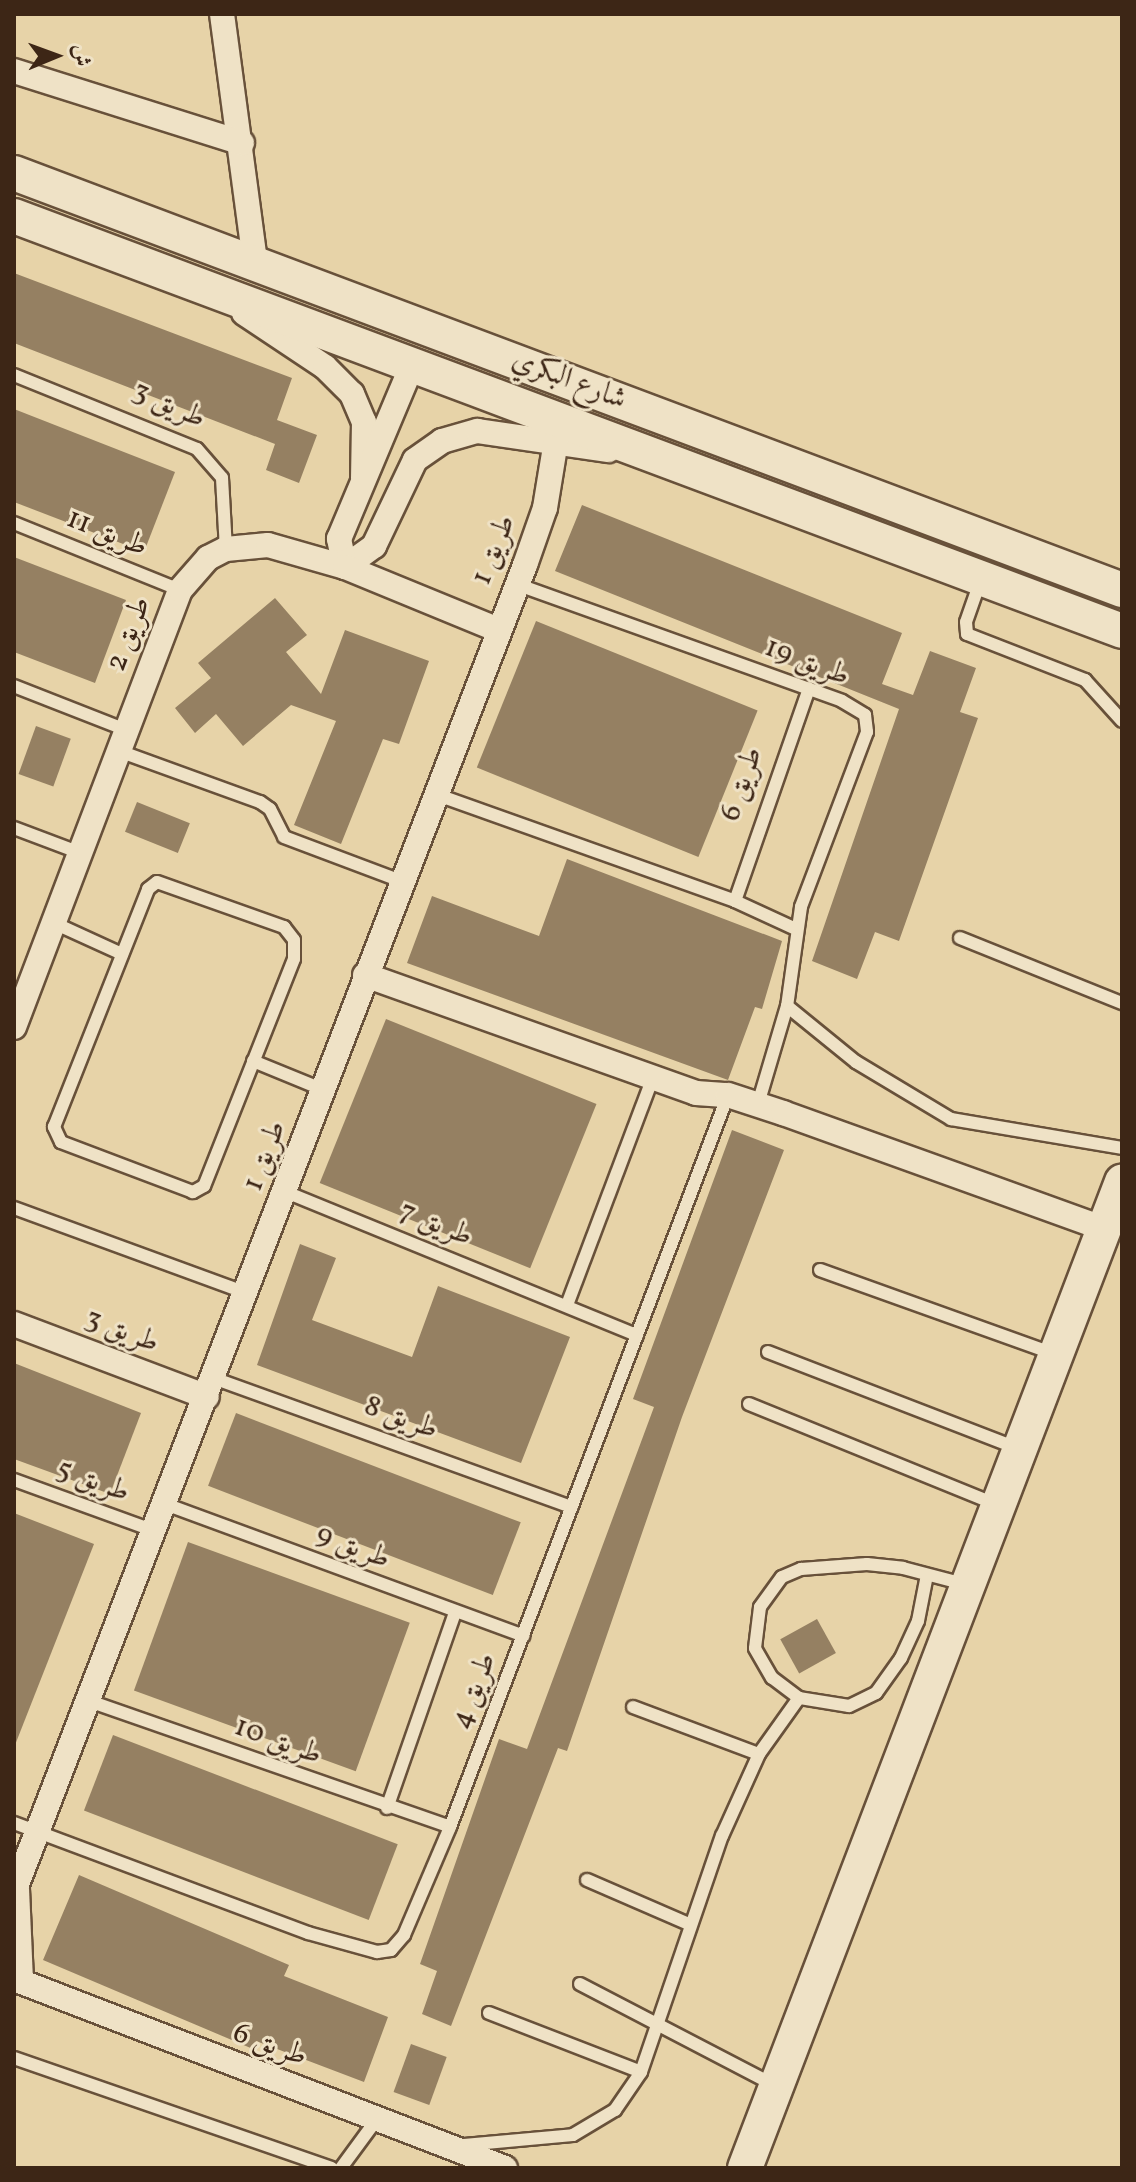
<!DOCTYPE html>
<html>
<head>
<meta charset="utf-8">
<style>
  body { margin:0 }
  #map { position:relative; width:1136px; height:2182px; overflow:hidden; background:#e7d3a8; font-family:Vollkorn,Amiri,serif }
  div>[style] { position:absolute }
  .building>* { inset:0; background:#958062; transform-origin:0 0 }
  .roads { filter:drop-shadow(2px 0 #68513a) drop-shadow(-2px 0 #68513a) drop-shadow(0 2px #68513a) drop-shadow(0 -2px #68513a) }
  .lane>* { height:12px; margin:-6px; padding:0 6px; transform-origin:6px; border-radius:6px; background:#efe2c6 }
  .street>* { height:24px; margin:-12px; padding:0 12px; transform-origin:12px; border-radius:12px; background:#efe2c6 }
  .secondary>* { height:34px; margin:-17px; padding:0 17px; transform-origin:17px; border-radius:17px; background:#efe2c6 }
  span { translate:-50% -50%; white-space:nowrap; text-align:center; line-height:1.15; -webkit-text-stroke:6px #efe2c6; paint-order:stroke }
  .street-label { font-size:30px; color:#3d2616 }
  .frame { position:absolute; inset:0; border:16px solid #3d2616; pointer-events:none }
  .north { position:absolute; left:16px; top:16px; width:80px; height:80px; -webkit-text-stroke:6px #efe2c6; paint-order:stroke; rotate:89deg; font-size:22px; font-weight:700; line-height:32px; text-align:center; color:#3d2616 }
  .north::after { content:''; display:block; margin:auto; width:28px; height:36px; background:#3d2616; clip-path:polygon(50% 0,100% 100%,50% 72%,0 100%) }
</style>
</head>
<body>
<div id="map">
  <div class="building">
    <div style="clip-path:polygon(14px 273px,292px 378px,277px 420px,317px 435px,299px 483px,266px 470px,275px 444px,14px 343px)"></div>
    <div style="clip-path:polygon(14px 409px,175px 472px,144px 552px,14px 502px)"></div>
    <div style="clip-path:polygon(582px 505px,902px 633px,882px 684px,913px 695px,930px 651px,976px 668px,960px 712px,978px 718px,899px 941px,875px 932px,857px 979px,812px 961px,899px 709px,555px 571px)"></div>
    <div style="clip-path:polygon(14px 557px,126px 600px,95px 683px,14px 652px)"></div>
    <div style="clip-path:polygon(275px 598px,307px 635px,286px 652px,321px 694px,345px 630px,429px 661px,399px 744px,383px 739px,341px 844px,294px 825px,336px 721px,291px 705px,243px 746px,216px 714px,195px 733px,175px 708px,211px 678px,198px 663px)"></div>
    <div style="left:536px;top:621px;width:239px;height:158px;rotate:22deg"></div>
    <div style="left:36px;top:726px;width:37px;height:51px;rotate:20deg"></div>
    <div style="left:137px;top:802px;width:57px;height:32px;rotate:22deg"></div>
    <div style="clip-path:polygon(567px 859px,782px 941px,762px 1009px,755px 1007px,728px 1080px,407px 963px,432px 896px,539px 936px)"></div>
    <div style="left:386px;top:1019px;width:227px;height:177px;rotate:22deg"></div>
    <div style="clip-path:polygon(732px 1130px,784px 1150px,682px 1417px,567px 1751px,558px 1748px,451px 2026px,422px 2014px,437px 1971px,420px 1964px,499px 1739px,527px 1749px,654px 1407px,633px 1399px)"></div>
    <div style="clip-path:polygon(300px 1244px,336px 1258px,312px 1320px,412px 1357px,438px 1286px,570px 1337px,521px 1463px,257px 1365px)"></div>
    <div style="clip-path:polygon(14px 1363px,141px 1413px,110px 1494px,14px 1459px)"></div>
    <div style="left:236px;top:1413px;width:305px;height:78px;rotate:21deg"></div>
    <div style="clip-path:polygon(14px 1513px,94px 1544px,15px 1745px,14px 1744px)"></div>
    <div style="left:188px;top:1542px;width:236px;height:158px;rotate:20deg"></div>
    <div style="left:817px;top:1619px;width:39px;height:42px;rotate:61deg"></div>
    <div style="left:113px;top:1735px;width:305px;height:81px;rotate:21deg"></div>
    <div style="clip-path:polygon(79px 1875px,289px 1965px,284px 1976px,388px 2017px,364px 2082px,256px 2041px,253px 2049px,43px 1960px)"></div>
    <div style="left:411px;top:2044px;width:38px;height:51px;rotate:20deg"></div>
  </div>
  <div class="roads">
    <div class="lane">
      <div style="left:14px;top:375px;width:197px;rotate:22deg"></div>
      <div style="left:197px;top:449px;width:38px;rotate:49deg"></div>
      <div style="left:222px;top:478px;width:71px;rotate:86.8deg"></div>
      <div style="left:14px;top:523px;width:179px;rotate:22deg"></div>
      <div style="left:980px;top:582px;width:42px;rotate:109.3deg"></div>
      <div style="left:966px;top:622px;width:12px;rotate:85deg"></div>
      <div style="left:967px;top:634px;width:127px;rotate:21.3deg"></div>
      <div style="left:1085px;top:680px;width:55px;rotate:47.9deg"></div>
      <div style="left:516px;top:584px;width:346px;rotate:19.7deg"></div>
      <div style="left:842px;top:701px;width:27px;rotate:31deg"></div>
      <div style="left:865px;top:715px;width:17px;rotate:83deg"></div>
      <div style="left:867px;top:732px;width:187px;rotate:110.7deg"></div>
      <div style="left:801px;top:907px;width:100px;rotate:98deg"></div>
      <div style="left:787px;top:1006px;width:105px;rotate:106.5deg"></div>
      <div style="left:14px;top:686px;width:120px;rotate:21.4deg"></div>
      <div style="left:119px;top:751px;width:150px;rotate:19.9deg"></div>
      <div style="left:260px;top:802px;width:12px;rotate:35deg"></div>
      <div style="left:270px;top:809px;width:31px;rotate:63deg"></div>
      <div style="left:284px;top:837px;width:125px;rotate:20.6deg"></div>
      <div style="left:435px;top:794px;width:319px;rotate:19.6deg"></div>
      <div style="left:735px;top:901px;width:67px;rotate:24.7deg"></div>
      <div style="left:14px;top:828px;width:71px;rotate:20.7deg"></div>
      <div style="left:157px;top:882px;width:135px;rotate:19.5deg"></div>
      <div style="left:284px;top:927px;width:16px;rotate:52deg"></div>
      <div style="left:294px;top:940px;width:19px;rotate:90deg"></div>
      <div style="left:294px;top:959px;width:244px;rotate:111.6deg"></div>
      <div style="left:204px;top:1186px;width:13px;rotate:151deg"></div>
      <div style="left:193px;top:1192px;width:141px;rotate:-159.3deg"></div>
      <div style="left:61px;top:1142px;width:17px;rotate:-115deg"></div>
      <div style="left:54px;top:1127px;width:256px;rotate:-68.4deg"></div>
      <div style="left:148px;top:889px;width:11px;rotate:-38deg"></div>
      <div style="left:735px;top:901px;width:225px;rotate:-70.8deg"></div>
      <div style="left:54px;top:923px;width:75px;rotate:24.5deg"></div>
      <div style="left:960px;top:938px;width:175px;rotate:21.9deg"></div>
      <div style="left:787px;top:1006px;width:89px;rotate:39.1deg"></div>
      <div style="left:856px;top:1062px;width:111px;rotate:31deg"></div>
      <div style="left:951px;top:1119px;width:173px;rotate:9.6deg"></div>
      <div style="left:253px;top:1061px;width:77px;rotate:22.2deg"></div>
      <div style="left:286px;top:1192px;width:379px;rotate:22.2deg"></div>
      <div style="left:14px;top:1208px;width:247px;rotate:20.1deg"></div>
      <div style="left:820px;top:1270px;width:250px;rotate:19.7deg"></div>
      <div style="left:567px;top:1305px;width:244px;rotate:-69.3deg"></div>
      <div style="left:768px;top:1352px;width:269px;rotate:21.1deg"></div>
      <div style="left:213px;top:1378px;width:381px;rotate:19.8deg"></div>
      <div style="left:749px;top:1404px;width:269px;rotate:22.1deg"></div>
      <div style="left:14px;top:1480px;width:150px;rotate:19.9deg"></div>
      <div style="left:165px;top:1504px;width:382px;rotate:20.2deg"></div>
      <div style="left:927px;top:1575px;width:47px;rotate:101.1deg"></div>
      <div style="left:918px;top:1621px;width:41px;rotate:114.7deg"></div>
      <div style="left:901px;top:1658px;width:43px;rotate:125.5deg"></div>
      <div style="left:876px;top:1693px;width:30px;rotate:154deg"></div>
      <div style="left:849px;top:1706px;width:51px;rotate:-170.9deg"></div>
      <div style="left:799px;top:1698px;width:34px;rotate:-143deg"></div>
      <div style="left:772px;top:1678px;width:34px;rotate:-120deg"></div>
      <div style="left:755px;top:1648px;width:41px;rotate:-83deg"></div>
      <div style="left:760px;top:1607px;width:37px;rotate:-54deg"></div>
      <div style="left:782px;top:1577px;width:21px;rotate:-23deg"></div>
      <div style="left:801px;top:1569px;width:66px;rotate:-4.3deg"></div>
      <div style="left:867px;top:1564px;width:36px;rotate:6deg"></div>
      <div style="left:903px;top:1568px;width:63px;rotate:14.7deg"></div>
      <div style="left:89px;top:1701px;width:382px;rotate:19.2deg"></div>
      <div style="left:633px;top:1707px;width:134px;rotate:20.5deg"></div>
      <div style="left:387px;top:1808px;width:207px;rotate:-70.8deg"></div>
      <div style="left:14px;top:1823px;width:314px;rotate:20.5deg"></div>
      <div style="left:308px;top:1933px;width:72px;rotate:15.4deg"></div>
      <div style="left:377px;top:1952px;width:14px;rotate:-8deg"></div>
      <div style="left:391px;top:1950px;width:20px;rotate:-49deg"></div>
      <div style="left:404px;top:1935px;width:117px;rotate:-66.9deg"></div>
      <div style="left:450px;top:1827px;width:783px;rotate:-69.2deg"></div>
      <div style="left:587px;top:1880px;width:113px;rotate:23.4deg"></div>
      <div style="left:580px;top:1984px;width:219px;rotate:27.5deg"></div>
      <div style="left:489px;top:2013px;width:163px;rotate:21.2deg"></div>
      <div style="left:14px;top:2058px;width:336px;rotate:19.1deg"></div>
      <div style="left:464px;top:2145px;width:109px;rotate:-5.2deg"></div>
      <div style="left:573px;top:2135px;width:49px;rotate:-30.8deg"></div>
      <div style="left:615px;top:2110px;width:46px;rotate:-55.6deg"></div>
      <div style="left:641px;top:2072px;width:250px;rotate:-71.1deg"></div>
      <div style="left:722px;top:1836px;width:90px;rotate:-65.7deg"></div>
      <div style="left:759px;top:1754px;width:69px;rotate:-54.5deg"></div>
      <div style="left:341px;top:2168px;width:61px;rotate:-53.7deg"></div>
    </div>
    <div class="street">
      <div style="left:222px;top:14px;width:249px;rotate:82.4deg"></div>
      <div style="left:14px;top:71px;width:239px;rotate:17.5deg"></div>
      <div style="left:244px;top:313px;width:97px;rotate:33.7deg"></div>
      <div style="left:325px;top:367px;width:38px;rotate:45deg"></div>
      <div style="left:352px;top:394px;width:30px;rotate:67deg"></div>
      <div style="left:364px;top:422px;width:56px;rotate:91deg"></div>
      <div style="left:345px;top:567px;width:36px;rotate:-36deg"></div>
      <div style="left:374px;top:546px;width:95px;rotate:-64.5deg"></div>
      <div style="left:415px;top:460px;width:33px;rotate:-35deg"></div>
      <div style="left:442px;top:441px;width:37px;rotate:-16deg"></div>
      <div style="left:478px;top:431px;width:132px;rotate:8.3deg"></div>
      <div style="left:345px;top:567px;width:29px;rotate:-102deg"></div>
      <div style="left:339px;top:539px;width:186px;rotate:-67.2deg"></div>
      <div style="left:365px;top:975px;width:351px;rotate:19.6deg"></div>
      <div style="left:696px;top:1093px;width:32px;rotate:4deg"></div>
      <div style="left:728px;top:1095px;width:58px;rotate:18.1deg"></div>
      <div style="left:783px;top:1113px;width:343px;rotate:19.8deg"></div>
      <div style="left:14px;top:1027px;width:467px;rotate:-69.2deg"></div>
      <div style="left:180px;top:590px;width:43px;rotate:-48.8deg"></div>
      <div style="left:208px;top:558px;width:20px;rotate:-27deg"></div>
      <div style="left:226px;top:549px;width:42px;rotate:-5.4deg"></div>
      <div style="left:268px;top:545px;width:80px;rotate:15.9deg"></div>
      <div style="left:345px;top:567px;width:163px;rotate:22.3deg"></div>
      <div style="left:14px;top:1324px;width:206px;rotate:20.7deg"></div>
      <div style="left:17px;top:1889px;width:92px;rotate:87.5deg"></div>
      <div style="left:14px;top:1892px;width:1422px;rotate:-68.94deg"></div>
      <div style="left:525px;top:565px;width:60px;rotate:-70.7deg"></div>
      <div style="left:545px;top:508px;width:68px;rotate:-80.7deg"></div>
      <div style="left:14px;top:1979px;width:526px;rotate:21.05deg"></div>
    </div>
    <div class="secondary">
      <div style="left:14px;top:173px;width:1184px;rotate:20.62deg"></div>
      <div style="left:14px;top:216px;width:1183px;rotate:20.53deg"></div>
      <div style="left:745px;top:2168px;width:1056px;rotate:-69.08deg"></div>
    </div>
  </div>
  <div class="street-label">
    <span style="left:569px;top:380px;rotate:21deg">شارع البكري</span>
    <span style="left:169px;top:405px;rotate:24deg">طريق 3</span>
    <span style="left:107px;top:533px;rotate:22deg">طريق 11</span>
    <span style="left:494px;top:550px;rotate:-68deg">طريق 1</span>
    <span style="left:129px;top:634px;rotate:-69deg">طريق 2</span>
    <span style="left:807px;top:662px;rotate:21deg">طريق 19</span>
    <span style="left:742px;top:784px;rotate:-71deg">طريق 6</span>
    <span style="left:265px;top:1156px;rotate:-69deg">طريق 1</span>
    <span style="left:436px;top:1224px;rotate:22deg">طريق 7</span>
    <span style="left:122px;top:1331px;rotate:21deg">طريق 3</span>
    <span style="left:401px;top:1418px;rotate:20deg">طريق 8</span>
    <span style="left:93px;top:1481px;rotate:20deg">طريق 5</span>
    <span style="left:353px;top:1547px;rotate:21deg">طريق 9</span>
    <span style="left:474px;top:1691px;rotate:-69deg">طريق 4</span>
    <span style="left:278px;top:1741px;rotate:20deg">طريق 10</span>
    <span style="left:270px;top:2045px;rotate:20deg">طريق 6</span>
  </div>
  <div class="frame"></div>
  <div class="north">ش</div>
</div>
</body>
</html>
